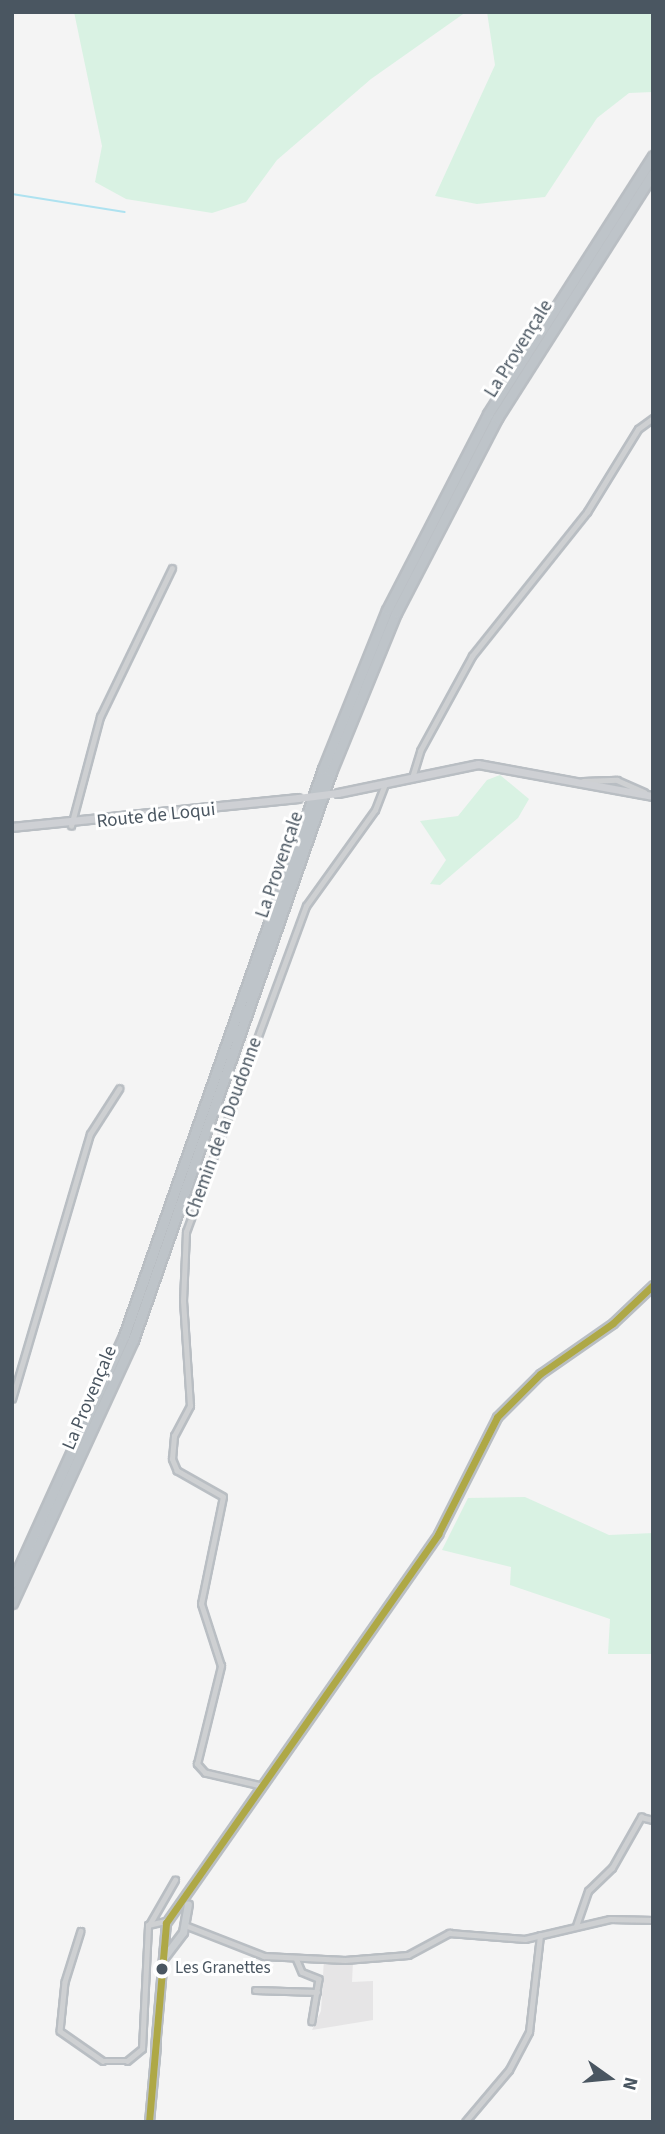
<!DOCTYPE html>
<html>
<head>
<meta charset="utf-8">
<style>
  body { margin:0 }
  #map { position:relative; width:665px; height:2134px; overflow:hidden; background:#f4f4f4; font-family:"Source Sans 3",sans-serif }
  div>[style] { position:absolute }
  .education>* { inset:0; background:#e6e5e6 }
  .green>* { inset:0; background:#d9f2e3 }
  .stream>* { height:2px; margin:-1px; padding:0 1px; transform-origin:1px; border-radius:1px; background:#aee2f0 }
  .roads { filter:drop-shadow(2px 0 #b9bec3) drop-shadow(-2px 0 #b9bec3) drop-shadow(0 2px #b9bec3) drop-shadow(0 -2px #b9bec3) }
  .street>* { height:4.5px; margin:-2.25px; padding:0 2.25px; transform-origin:2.25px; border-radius:2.25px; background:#ced0d2 }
  .secondary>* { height:7px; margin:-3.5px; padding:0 3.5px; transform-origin:3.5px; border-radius:3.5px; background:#ced0d4 }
  .primary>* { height:7px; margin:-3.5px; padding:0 3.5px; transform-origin:3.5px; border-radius:3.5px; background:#caced1 }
  .highway>* { height:9px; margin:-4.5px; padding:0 4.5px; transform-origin:4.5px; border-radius:4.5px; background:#bec4c9 }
  .secondary-bridge>* { height:7px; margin:-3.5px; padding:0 3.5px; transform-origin:3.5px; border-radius:3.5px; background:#ced0d4 }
  .bus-1>* { height:7px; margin:-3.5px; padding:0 3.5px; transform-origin:3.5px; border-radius:3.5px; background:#aea846 }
  .dots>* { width:19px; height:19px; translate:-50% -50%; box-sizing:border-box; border:4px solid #fff; border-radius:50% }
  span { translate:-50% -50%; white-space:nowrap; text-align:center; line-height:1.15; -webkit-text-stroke:6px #fff; paint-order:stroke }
  .bus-label { font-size:17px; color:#4a5661 }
  .left { translate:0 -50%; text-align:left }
  .street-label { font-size:19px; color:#4a5661 }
  .frame { position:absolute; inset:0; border:14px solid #4a5661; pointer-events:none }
  .north { position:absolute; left:574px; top:2043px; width:70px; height:70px; -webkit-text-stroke:5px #fff; paint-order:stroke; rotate:105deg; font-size:19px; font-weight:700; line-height:28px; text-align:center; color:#4a5661 }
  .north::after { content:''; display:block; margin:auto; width:24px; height:32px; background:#4a5661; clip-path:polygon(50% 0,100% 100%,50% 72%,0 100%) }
</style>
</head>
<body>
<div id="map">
  <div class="education">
    <div style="clip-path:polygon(324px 1958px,353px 1962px,352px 1982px,373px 1981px,373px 2020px,312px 2030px,321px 2011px)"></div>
  </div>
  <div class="green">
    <div style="clip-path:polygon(74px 12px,466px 12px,371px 79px,277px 160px,246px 202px,212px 213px,126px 199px,95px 182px,102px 146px)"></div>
    <div style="clip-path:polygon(487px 12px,653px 12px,653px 92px,629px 93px,597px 118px,545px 197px,477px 204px,435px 196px,495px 65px)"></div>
    <div style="clip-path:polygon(500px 775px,529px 799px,518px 818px,440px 885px,430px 884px,446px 860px,420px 821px,458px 816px,487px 780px)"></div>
    <div style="clip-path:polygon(525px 1497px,609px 1535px,653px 1533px,653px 1654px,608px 1654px,610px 1619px,510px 1585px,511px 1567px,442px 1550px,468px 1498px)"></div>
  </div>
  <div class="stream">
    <div style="left:12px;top:194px;width:114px;rotate:9.1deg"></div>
  </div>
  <div class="roads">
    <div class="street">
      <div style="left:412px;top:778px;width:28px;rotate:-73deg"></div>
      <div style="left:420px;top:751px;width:108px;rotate:-61.3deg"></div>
      <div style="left:472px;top:656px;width:184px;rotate:-51.4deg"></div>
      <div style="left:587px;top:512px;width:97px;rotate:-58.4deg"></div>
      <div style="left:638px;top:429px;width:19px;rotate:-36deg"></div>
      <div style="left:583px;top:781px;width:34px;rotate:-2deg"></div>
      <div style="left:617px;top:780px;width:30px;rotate:24deg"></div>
      <div style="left:71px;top:826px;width:113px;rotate:-75.1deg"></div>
      <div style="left:100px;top:717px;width:165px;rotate:-64.2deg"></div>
      <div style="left:12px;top:1399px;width:276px;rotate:-73.6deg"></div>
      <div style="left:90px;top:1134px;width:54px;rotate:-57.2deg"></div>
      <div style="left:261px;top:1786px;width:57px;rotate:-166.9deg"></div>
      <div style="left:205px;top:1773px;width:12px;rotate:-132deg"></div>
      <div style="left:197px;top:1764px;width:101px;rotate:-76.2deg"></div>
      <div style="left:221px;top:1666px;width:65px;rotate:-107.9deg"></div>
      <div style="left:201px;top:1604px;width:109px;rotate:-78.4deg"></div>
      <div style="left:223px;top:1497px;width:53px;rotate:-150.5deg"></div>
      <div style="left:177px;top:1471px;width:13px;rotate:-113deg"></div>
      <div style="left:172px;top:1459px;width:23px;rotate:-85deg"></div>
      <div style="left:174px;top:1436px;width:34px;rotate:-62deg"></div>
      <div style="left:190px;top:1406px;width:105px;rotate:-93.8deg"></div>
      <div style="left:183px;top:1301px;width:69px;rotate:-87.5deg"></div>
      <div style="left:186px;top:1232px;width:347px;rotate:-69.8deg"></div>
      <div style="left:306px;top:906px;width:118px;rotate:-54.3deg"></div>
      <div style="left:375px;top:810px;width:25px;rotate:-69deg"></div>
      <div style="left:149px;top:1925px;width:52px;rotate:-60deg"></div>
      <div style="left:185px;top:1925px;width:85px;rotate:21.4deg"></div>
      <div style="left:264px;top:1956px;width:81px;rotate:2.8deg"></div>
      <div style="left:345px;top:1960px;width:63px;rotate:-4.5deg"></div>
      <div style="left:408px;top:1955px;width:47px;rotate:-28.2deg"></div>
      <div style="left:449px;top:1933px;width:76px;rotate:4.5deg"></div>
      <div style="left:525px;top:1939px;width:87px;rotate:-13.2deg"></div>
      <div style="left:610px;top:1919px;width:43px;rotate:1.3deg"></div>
      <div style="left:576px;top:1926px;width:37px;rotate:-71deg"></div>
      <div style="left:588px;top:1891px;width:33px;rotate:-44deg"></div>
      <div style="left:612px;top:1868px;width:59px;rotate:-60.4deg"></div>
      <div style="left:641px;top:1817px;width:12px;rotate:14deg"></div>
      <div style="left:81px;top:1931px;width:53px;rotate:107.4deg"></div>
      <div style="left:65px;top:1982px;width:49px;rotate:95.8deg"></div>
      <div style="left:60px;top:2031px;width:52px;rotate:34.9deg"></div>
      <div style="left:103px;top:2061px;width:24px"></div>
      <div style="left:127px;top:2061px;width:19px;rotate:-39deg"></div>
      <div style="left:142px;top:2049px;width:124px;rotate:-87.2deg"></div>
      <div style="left:148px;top:1925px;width:18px;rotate:-13deg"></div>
      <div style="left:296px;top:1958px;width:15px;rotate:67deg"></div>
      <div style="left:302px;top:1972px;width:18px;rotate:22deg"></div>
      <div style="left:319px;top:1979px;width:43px;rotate:99.5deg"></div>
      <div style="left:255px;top:1990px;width:62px;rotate:1.8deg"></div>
      <div style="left:465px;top:2122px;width:68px;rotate:-49.8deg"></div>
      <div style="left:509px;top:2070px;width:43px;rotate:-62.2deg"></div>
      <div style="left:529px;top:2032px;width:97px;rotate:-83.5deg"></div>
    </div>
    <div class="secondary">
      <div style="left:338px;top:793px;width:143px;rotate:-11.7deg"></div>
      <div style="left:478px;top:764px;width:178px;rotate:10.4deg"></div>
      <div style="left:12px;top:827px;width:287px;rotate:-5.8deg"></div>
    </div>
    <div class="primary">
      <div style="left:165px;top:1956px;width:30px;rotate:-53deg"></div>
      <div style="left:183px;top:1932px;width:28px;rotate:-80deg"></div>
      <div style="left:155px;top:2048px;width:125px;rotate:-85deg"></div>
      <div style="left:166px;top:1923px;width:475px;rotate:-55deg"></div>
      <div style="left:438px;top:1534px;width:131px;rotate:-63.2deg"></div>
      <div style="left:497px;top:1417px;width:61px;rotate:-45deg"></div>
      <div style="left:540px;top:1374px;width:89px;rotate:-34.9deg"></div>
      <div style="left:613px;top:1323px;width:55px;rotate:-43.5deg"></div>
      <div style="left:149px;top:2122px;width:77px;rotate:-84.8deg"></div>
    </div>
    <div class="highway">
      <div style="left:12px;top:1583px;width:271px;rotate:-65.6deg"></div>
      <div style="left:124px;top:1336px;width:601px;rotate:-70.66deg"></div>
      <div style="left:323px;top:769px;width:171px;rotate:-68.1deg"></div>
      <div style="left:387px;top:610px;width:220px;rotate:-62.7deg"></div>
      <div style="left:488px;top:414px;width:306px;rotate:-57.4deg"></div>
      <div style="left:12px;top:1603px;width:289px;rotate:-65.3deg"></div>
      <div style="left:133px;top:1340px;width:602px;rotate:-70.78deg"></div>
      <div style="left:331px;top:772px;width:172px;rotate:-67.8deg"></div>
      <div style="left:396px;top:613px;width:220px;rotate:-62.6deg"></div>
      <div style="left:497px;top:418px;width:290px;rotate:-57.5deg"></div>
    </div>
  </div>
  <div class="secondary-bridge">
    <div style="left:298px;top:798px;width:40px;rotate:-7.1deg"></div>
  </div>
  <div class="bus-1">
    <div style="left:149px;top:2122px;width:200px;rotate:-85.1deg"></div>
    <div style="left:166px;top:1923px;width:475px;rotate:-55deg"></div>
    <div style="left:438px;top:1534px;width:131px;rotate:-63.2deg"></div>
    <div style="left:497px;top:1417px;width:61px;rotate:-45deg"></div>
    <div style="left:540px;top:1374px;width:89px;rotate:-34.9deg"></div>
    <div style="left:613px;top:1323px;width:55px;rotate:-43.5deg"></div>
  </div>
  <div class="dots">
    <div style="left:162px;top:1969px;background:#4a5661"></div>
  </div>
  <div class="bus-label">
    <span class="left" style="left:175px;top:1969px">Les Granettes</span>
  </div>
  <div class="street-label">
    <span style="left:519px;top:349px;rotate:-58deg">La Provençale</span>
    <span style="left:156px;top:816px;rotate:-6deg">Route de Loqui</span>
    <span style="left:280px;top:865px;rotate:-71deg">La Provençale</span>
    <span style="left:224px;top:1128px;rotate:-70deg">Chemin de la Doudonne</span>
    <span style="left:90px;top:1398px;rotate:-67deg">La Provençale</span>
  </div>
  <div class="frame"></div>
  <div class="north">N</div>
</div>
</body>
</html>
